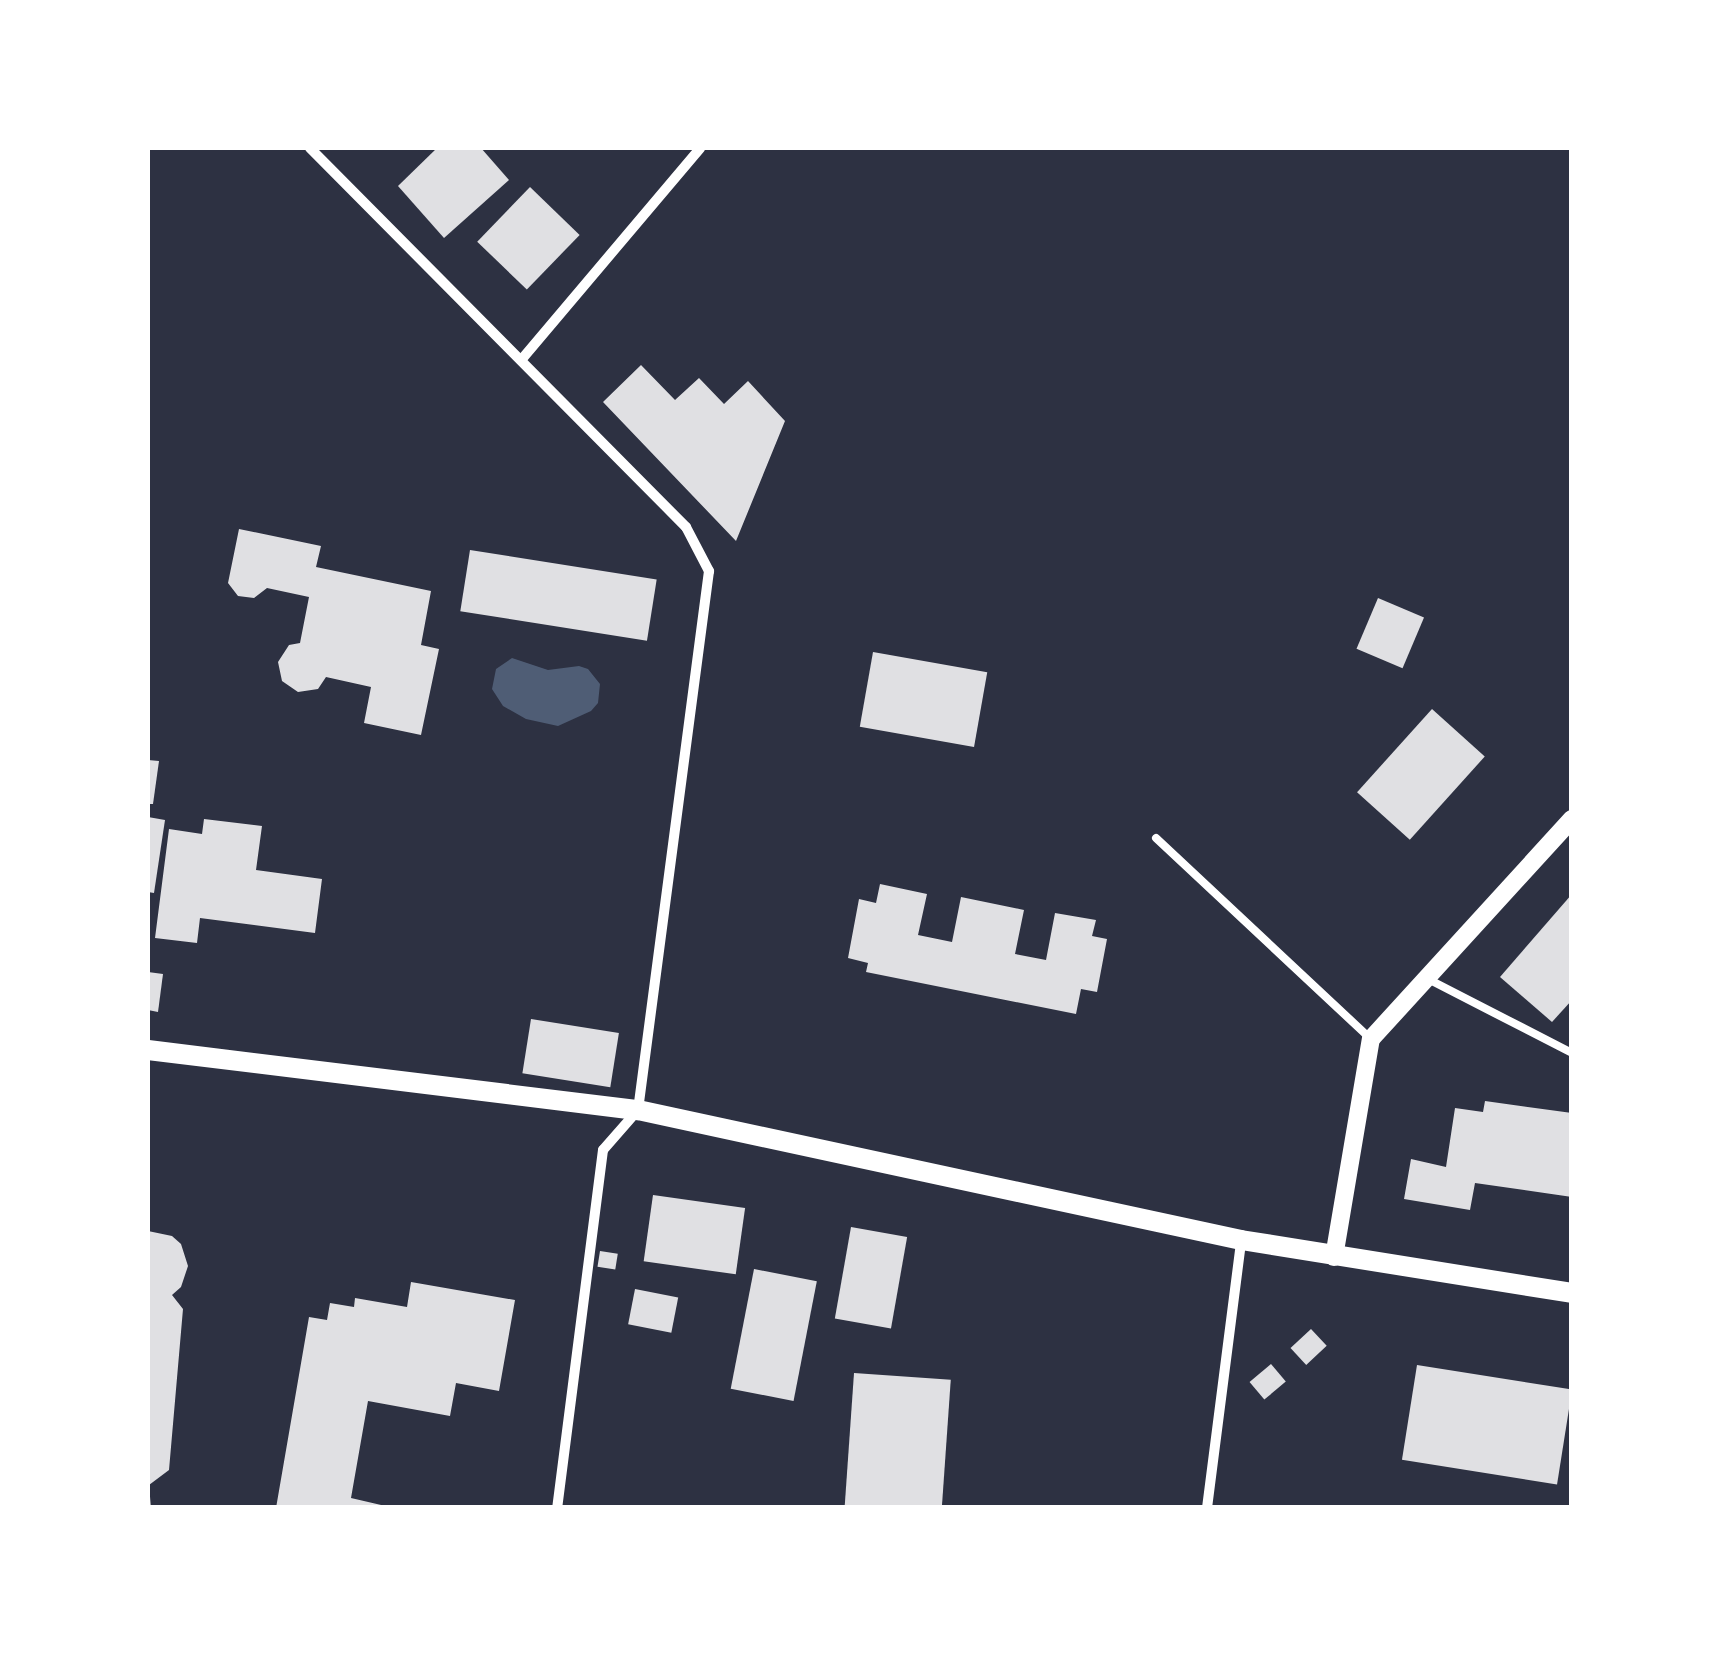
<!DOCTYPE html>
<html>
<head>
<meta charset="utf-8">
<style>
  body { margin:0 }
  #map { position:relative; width:1719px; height:1655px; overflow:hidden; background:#2d3142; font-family:"Roboto Condensed",sans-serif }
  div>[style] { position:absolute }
  .water>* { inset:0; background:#4f5d75 }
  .building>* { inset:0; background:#e0e0e3; transform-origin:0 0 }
  .service>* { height:8px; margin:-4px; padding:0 4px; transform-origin:4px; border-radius:4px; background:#fff }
  .minor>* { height:10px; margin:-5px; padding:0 5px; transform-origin:5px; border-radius:5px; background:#fff }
  .tertiary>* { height:18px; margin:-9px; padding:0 9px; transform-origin:9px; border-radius:9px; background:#fff }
  .secondary>* { height:20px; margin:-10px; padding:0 10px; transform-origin:10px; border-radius:10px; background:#fff }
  span { translate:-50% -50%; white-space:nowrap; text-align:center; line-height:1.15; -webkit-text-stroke:8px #fff; paint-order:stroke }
  .frame { position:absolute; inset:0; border:150px solid #fff; pointer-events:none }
</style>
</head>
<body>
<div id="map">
  <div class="water">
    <div style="clip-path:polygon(512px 658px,548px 670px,579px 666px,588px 669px,600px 684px,598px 703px,591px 711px,558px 726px,526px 719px,503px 706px,492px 689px,496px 669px)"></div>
  </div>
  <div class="building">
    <div style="clip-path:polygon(437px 148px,481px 148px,509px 180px,444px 238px,398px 186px)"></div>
    <div style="left:530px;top:187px;width:69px;height:76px;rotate:44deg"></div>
    <div style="clip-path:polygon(641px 365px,675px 400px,699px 378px,724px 404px,748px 381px,785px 421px,736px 541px,603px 402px)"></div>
    <div style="clip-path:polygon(239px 529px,321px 546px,316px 567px,431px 591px,421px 645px,439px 649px,421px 735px,364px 723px,371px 687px,326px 677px,318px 689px,298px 692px,282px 681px,278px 662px,289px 645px,300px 643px,309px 597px,267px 588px,254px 598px,238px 596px,228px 583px)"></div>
    <div style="left:470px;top:550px;width:189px;height:62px;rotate:9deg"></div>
    <div style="left:1378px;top:598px;width:50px;height:55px;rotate:23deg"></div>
    <div style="left:873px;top:652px;width:116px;height:76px;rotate:10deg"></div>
    <div style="left:1432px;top:709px;width:71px;height:112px;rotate:42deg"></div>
    <div style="clip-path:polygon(148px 760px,159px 761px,153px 804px,148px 804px)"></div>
    <div style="clip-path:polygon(148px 817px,165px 820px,154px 893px,148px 892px)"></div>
    <div style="clip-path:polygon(204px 819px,262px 826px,256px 870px,322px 879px,315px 933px,200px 918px,197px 943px,155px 938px,169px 829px,202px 834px)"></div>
    <div style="clip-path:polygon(880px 884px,927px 894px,918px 935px,952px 942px,961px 897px,1024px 910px,1015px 954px,1046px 960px,1055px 913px,1096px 920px,1092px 936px,1107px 939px,1097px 992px,1081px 989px,1076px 1014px,866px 972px,868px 963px,848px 958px,859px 899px,876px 903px)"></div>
    <div style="clip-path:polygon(1572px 894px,1572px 1000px,1552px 1022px,1500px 977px)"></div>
    <div style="clip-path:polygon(148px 972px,163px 974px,158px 1012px,148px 1010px)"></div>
    <div style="left:531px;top:1019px;width:89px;height:55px;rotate:9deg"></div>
    <div style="clip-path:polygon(1485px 1101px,1572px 1113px,1572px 1197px,1475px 1183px,1470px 1210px,1404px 1199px,1411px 1159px,1446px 1167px,1455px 1108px,1483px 1112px)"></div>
    <div style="left:653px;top:1195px;width:93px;height:67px;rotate:8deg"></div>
    <div style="left:851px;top:1227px;width:57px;height:93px;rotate:10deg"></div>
    <div style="clip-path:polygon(148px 1231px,172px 1236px,181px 1244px,188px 1266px,181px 1287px,172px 1295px,183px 1309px,169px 1470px,149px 1485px,151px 1508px,148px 1508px)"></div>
    <div style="left:600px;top:1251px;width:18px;height:16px;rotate:9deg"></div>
    <div style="left:754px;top:1269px;width:64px;height:122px;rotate:11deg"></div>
    <div style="clip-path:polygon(411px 1282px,515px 1300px,499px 1391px,456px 1383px,450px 1416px,368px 1401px,351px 1498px,394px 1508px,276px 1508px,309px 1317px,327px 1320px,330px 1303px,354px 1307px,355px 1298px,407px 1307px)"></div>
    <div style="left:635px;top:1289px;width:44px;height:36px;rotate:11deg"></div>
    <div style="left:1311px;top:1329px;width:23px;height:28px;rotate:47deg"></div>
    <div style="left:1271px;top:1364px;width:23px;height:28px;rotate:50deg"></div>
    <div style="left:1417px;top:1365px;width:157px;height:96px;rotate:9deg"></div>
    <div style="left:854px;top:1373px;width:97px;height:135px;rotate:4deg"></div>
  </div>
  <div class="service">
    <div style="left:1156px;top:838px;width:294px;rotate:43.1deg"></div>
    <div style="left:1428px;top:979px;width:162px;rotate:27.2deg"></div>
  </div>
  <div class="minor">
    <div style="left:310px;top:148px;width:534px;rotate:45.23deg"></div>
    <div style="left:686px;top:527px;width:50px;rotate:62.4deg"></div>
    <div style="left:709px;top:571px;width:544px;rotate:97.5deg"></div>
    <div style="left:638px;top:1110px;width:53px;rotate:131.2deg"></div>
    <div style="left:603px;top:1150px;width:361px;rotate:97.3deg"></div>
    <div style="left:522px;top:359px;width:276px;rotate:-49.8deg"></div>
    <div style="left:1207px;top:1508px;width:269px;rotate:-82.7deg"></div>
  </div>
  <div class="tertiary">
    <div style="left:1334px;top:1257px;width:221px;rotate:-80.4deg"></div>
    <div style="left:1371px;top:1039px;width:298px;rotate:-47.6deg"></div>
  </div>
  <div class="secondary">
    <div style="left:148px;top:1050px;width:494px;rotate:7deg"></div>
    <div style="left:638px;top:1110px;width:617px;rotate:12.17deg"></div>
    <div style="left:1241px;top:1240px;width:335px;rotate:9.1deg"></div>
  </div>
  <div class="frame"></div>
</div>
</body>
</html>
